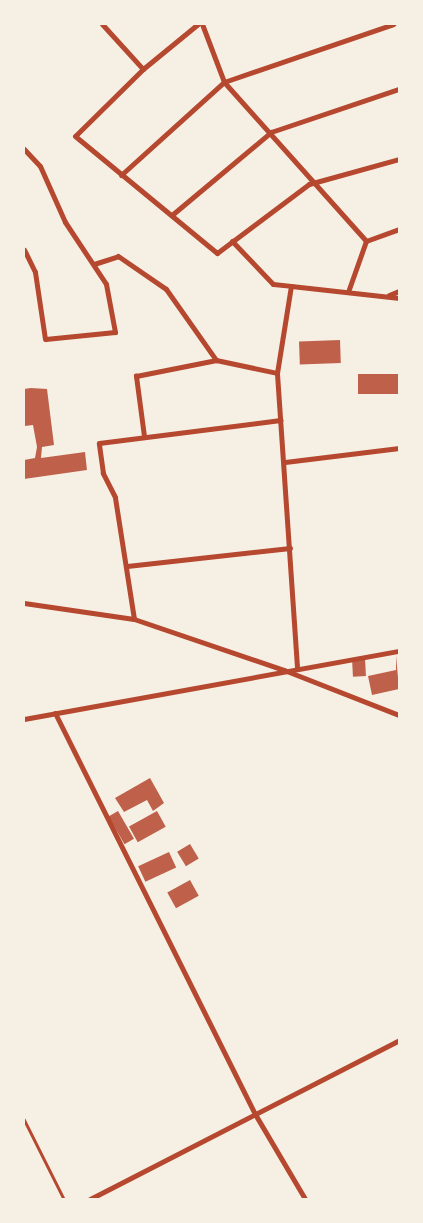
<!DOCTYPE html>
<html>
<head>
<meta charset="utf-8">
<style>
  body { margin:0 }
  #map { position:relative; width:423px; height:1223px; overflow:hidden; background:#f6efe4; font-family:"IBM Plex Serif",serif }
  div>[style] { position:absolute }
  .building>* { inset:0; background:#bf614a; transform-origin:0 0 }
  .path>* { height:2.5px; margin:-1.25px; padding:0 1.25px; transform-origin:1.25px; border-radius:1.25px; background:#b5482f }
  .minor>* { height:5px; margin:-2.5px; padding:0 2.5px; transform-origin:2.5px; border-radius:2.5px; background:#b5482f }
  span { translate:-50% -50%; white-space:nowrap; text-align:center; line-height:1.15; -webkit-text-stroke:4px #f6efe4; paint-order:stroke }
  .frame { position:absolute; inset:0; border:25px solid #f6efe4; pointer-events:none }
</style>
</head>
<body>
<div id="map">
  <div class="building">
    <div style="left:340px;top:340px;width:23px;height:41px;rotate:88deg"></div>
    <div style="left:399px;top:374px;width:20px;height:41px;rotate:90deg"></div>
    <div style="clip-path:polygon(31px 388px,47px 389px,54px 445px,42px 447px,41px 458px,85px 452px,87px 470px,24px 479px,24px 460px,35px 458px,37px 447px,33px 425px,25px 426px,24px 419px,24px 389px)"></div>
    <div style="clip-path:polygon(396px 655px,399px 689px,372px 695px,368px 676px,396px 670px)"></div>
    <div style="left:365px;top:658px;width:18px;height:13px;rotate:87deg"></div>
    <div style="clip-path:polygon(150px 778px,164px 803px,153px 811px,147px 800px,124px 812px,115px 798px)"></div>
    <div style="left:118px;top:811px;width:32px;height:11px;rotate:60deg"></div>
    <div style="left:157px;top:811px;width:18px;height:32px;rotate:61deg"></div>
    <div style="left:190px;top:844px;width:17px;height:15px;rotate:59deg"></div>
    <div style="left:169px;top:852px;width:17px;height:34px;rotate:65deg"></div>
    <div style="left:190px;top:880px;width:18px;height:26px;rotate:61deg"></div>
  </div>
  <div class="path">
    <div style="left:24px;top:1119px;width:89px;rotate:63.4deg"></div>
  </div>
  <div class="minor">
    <div style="left:102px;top:24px;width:61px;rotate:47.7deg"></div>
    <div style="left:143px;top:69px;width:95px;rotate:135.4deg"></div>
    <div style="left:75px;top:136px;width:184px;rotate:39.5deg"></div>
    <div style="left:217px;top:253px;width:115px;rotate:-36.9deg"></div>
    <div style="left:309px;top:184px;width:93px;rotate:-15.5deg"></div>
    <div style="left:202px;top:24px;width:62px;rotate:69.2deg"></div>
    <div style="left:224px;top:82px;width:213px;rotate:48.2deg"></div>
    <div style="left:143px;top:69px;width:71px;rotate:-39.3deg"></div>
    <div style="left:24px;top:149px;width:23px;rotate:47deg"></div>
    <div style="left:40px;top:166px;width:61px;rotate:65.9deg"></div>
    <div style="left:65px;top:222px;width:74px;rotate:56.5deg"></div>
    <div style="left:106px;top:284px;width:49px;rotate:79.4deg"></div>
    <div style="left:115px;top:332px;width:70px;rotate:174.3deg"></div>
    <div style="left:45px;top:339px;width:68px;rotate:-98.5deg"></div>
    <div style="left:35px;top:272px;width:25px;rotate:-116deg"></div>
    <div style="left:121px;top:175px;width:139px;rotate:-42.1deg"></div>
    <div style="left:224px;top:82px;width:179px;rotate:-18.9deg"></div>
    <div style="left:173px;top:214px;width:128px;rotate:-39.9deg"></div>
    <div style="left:271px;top:132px;width:135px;rotate:-18.6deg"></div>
    <div style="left:232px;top:241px;width:59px;rotate:46.4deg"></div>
    <div style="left:273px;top:284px;width:18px;rotate:6deg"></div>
    <div style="left:366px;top:241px;width:35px;rotate:-20deg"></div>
    <div style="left:94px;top:264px;width:25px;rotate:-18deg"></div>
    <div style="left:118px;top:256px;width:58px;rotate:34.5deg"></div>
    <div style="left:166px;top:289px;width:87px;rotate:54.8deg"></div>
    <div style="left:216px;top:360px;width:62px;rotate:12deg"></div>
    <div style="left:349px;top:289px;width:51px;rotate:-70.5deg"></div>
    <div style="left:389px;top:295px;width:11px;rotate:-22deg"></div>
    <div style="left:144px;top:436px;width:61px;rotate:-97.6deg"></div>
    <div style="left:136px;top:376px;width:82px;rotate:-11.3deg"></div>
    <div style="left:285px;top:462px;width:115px;rotate:-7deg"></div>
    <div style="left:127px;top:566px;width:164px;rotate:-6.3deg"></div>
    <div style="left:24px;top:603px;width:111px;rotate:8.3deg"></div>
    <div style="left:134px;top:619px;width:158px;rotate:18.8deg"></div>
    <div style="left:284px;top:670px;width:123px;rotate:21.4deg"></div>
    <div style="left:134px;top:619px;width:123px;rotate:-98.9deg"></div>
    <div style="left:115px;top:497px;width:27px;rotate:-117deg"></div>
    <div style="left:103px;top:473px;width:30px;rotate:-98deg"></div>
    <div style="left:99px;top:443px;width:183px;rotate:-7.2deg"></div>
    <div style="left:297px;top:667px;width:295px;rotate:-93.9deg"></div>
    <div style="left:277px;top:373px;width:88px;rotate:-80.9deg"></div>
    <div style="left:291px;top:286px;width:109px;rotate:6.3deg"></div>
    <div style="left:55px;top:713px;width:448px;rotate:63.5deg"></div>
    <div style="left:255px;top:1114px;width:99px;rotate:59.5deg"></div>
    <div style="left:24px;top:719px;width:381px;rotate:-10.3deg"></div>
    <div style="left:90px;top:1199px;width:348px;rotate:-27.2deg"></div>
  </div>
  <div class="frame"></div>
</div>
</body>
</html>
